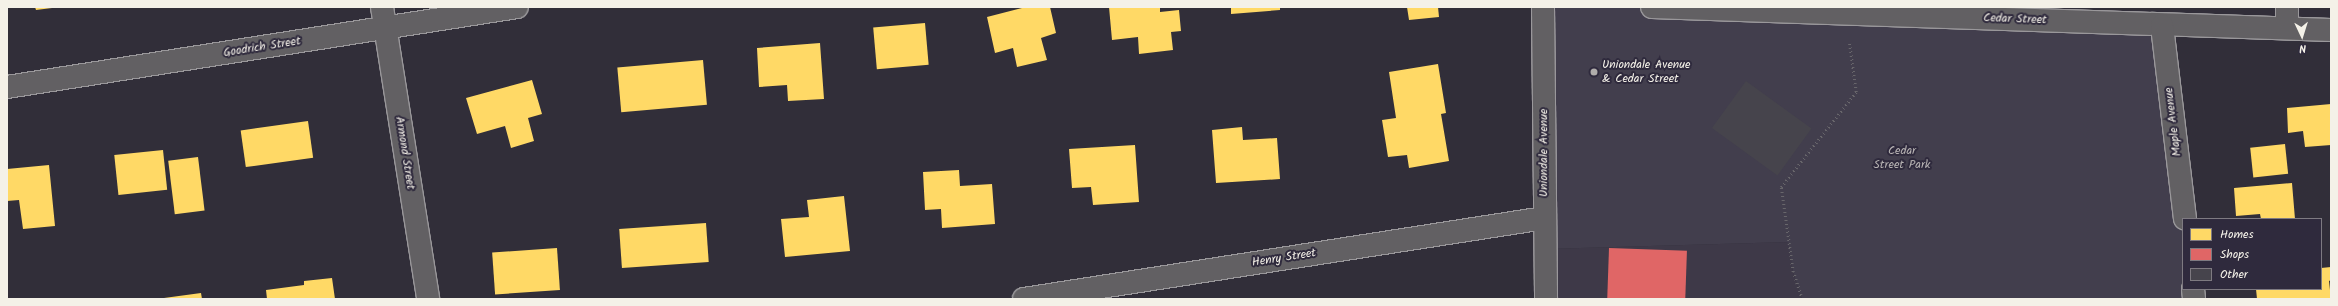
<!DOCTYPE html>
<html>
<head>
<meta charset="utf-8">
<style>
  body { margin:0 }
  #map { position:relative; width:2338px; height:306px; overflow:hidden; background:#312e39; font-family:Kalam,sans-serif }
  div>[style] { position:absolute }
  .built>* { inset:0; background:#3e3948 }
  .green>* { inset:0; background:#423e4d }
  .homes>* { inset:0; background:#ffd966; transform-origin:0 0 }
  .shops>* { inset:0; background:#e06666; transform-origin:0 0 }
  .building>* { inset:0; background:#46444c; transform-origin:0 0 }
  .path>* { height:2.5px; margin-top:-1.25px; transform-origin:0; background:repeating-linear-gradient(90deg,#68666b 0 1px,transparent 0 4px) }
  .roads { filter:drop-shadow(1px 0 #9a989b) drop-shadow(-1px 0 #9a989b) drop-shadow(0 1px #9a989b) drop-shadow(0 -1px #9a989b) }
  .street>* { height:22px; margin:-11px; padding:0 11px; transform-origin:11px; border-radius:11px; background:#626063 }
  .secondary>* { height:22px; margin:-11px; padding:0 11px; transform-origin:11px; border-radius:11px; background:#626063 }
  .dots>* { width:11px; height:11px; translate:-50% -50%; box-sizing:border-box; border:2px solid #2f2a3d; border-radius:50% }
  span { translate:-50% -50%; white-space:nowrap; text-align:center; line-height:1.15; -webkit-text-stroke:4px #2f2a3d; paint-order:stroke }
  .street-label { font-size:12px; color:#f4f1e8 }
  .poi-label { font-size:12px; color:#f4f1e8 }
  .left { translate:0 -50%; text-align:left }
  .park-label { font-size:12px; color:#b7b3b3 }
  .frame { position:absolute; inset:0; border:8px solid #f4f1e8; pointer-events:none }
  .legend { position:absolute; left:2182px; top:218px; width:140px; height:72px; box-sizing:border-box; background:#2f2a3d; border:1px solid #7e7a81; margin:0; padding:5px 7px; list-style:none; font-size:12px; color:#f4f1e8 }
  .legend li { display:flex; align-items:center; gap:8px; height:20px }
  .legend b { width:20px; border:1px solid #7e7a81 }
  .north { position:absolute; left:2282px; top:16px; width:40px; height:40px; -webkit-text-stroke:3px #2f2a3d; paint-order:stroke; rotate:176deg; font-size:11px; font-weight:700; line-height:16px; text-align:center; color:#f4f1e8 }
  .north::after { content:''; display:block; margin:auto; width:14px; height:18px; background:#f4f1e8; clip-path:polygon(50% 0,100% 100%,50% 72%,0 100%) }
</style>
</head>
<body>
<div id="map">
  <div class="built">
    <div style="clip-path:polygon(1789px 242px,1793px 272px,1802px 299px,1546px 299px,1545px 249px)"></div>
  </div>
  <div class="green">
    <div style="clip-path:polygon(1543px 7px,1639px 7px,2162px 26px,2183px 219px,2183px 289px,2194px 299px,1802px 299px,1793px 272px,1788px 242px,1545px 249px)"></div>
  </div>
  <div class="homes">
    <div style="clip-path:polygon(35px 7px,52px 7px,52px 8px,36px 10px)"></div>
    <div style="clip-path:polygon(1026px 7px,1050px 7px,1056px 33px,1041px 38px,1047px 60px,1017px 67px,1013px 48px,995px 53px,987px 17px)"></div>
    <div style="clip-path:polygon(1109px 7px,1160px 7px,1160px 12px,1179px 10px,1181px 31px,1171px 32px,1173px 50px,1139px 54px,1138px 37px,1112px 40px)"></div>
    <div style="clip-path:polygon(1231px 7px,1280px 7px,1280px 10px,1231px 14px)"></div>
    <div style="clip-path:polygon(1407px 7px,1438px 7px,1439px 17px,1409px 20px)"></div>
    <div style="left:925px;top:23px;width:42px;height:52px;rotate:85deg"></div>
    <div style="clip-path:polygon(820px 43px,824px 99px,788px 101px,787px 85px,759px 87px,757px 48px)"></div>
    <div style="left:703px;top:60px;width:45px;height:86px;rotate:85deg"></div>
    <div style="clip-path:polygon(1438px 64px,1446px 113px,1441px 114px,1449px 161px,1409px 168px,1407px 155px,1388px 157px,1382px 120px,1396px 118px,1389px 72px)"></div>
    <div style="clip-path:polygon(532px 80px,542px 114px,528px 118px,534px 141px,511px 148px,505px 126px,477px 134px,466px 98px)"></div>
    <div style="clip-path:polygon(2331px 104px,2331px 145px,2305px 147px,2303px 131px,2288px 133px,2287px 108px)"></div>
    <div style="left:308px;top:121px;width:37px;height:68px;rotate:82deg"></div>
    <div style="clip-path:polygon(1242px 127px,1243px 140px,1277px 138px,1280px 179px,1216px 183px,1212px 130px)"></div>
    <div style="left:2285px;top:144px;width:30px;height:35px;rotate:84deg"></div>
    <div style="clip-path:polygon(1135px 145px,1139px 202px,1093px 205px,1091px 187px,1072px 188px,1069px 149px)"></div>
    <div style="left:163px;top:150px;width:40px;height:49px;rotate:84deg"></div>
    <div style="left:198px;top:157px;width:54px;height:30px;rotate:83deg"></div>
    <div style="clip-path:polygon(49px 165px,55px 226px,23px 229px,19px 200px,7px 201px,7px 169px)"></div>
    <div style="clip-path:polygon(959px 170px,960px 186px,992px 184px,995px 224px,942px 228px,941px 209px,925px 210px,923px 172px)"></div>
    <div style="clip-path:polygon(2292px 183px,2295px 219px,2261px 219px,2260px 214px,2236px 216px,2234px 188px)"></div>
    <div style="clip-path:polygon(844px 196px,850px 251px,785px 257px,781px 219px,809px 217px,807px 200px)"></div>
    <div style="left:706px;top:223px;width:39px;height:87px;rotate:86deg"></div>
    <div style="left:557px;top:248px;width:42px;height:65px;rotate:86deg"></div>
    <div style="clip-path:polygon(2331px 267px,2331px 280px,2329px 281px,2331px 299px,2257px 299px,2256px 289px,2321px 289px,2321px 268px)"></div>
    <div style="clip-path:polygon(332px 278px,335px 299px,267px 299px,266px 290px,304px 285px,304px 281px)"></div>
    <div style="clip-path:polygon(201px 293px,202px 299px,164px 299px,164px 298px)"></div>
  </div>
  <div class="shops">
    <div style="left:1609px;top:248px;width:78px;height:51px;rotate:2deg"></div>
  </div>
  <div class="building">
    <div style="left:1746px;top:81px;width:81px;height:58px;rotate:36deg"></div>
  </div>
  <div class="path">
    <div style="left:1802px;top:299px;width:28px;rotate:-108deg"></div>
    <div style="left:1793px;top:272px;width:86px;rotate:-98deg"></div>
    <div style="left:1781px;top:187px;width:121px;rotate:-51.7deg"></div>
    <div style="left:1856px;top:92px;width:51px;rotate:-97.8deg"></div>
  </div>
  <div class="roads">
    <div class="street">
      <div style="left:382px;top:7px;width:296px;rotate:81deg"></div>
      <div style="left:1652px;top:7px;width:679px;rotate:1.94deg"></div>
      <div style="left:2287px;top:7px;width:21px;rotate:90deg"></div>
      <div style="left:2162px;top:26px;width:194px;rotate:83.2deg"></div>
      <div style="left:7px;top:87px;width:516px;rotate:-8.91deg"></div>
      <div style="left:2193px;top:289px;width:10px;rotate:84deg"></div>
      <div style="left:1024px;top:299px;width:526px;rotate:-8.85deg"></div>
    </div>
    <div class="secondary">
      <div style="left:1543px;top:7px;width:292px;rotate:89.4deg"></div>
    </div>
  </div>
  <div class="dots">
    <div style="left:1594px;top:72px;background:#b0adab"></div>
  </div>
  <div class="street-label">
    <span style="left:2015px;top:19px;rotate:2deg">Cedar Street</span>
    <span style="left:262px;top:47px;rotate:-9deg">Goodrich Street</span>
    <span style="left:2173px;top:122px;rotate:-97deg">Maple Avenue</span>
    <span style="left:405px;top:153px;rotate:81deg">Armond Street</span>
    <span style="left:1544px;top:153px;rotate:-90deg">Uniondale Avenue</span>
    <span style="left:1284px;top:258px;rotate:-9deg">Henry Street</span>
  </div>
  <div class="poi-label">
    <span class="left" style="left:1602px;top:72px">Uniondale Avenue<br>&amp; Cedar Street</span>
  </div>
  <div class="park-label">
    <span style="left:1902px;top:158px">Cedar<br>Street Park</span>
  </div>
  <div class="frame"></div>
  <ul class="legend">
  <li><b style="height:11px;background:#ffd966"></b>Homes</li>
  <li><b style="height:11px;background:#e06666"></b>Shops</li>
  <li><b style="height:11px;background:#46444c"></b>Other</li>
  </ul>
  <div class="north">N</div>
</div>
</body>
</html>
